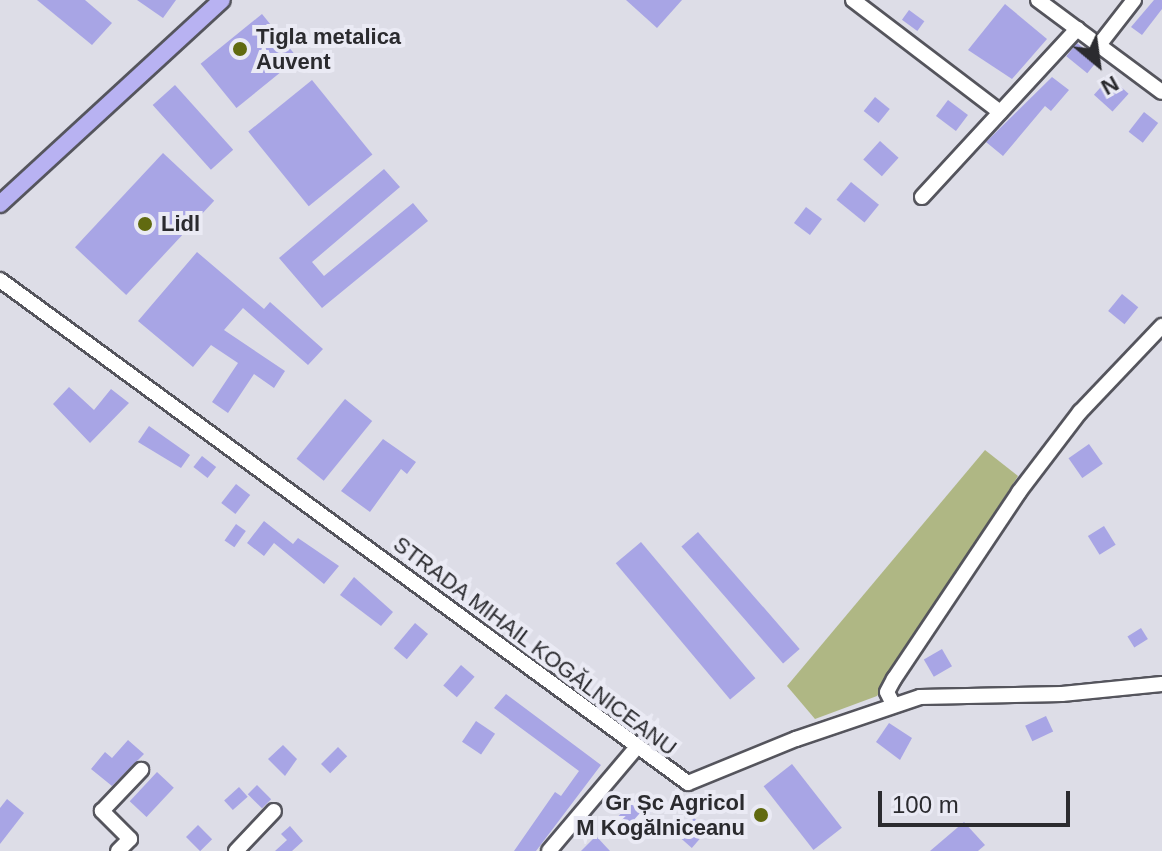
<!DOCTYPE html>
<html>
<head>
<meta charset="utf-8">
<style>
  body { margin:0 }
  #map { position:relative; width:1162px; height:851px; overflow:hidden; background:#dddde7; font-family:Helvetica,sans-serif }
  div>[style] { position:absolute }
  .green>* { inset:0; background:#afb784 }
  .building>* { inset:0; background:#a8a5e5; transform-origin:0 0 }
  .roads { filter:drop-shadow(2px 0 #55555d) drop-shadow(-2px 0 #55555d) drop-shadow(0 2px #55555d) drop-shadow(0 -2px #55555d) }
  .minor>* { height:14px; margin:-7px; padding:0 7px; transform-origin:7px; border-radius:7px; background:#fff }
  .major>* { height:16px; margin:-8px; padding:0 8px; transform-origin:8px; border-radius:8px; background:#b8b2f2 }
  .dots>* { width:22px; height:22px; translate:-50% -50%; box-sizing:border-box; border:4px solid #eaeaf4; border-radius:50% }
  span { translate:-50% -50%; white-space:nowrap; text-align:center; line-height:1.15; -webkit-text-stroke:8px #eaeaf4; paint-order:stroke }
  .poi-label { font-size:22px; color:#2b2b2f; font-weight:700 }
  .left { translate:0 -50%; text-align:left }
  .right { translate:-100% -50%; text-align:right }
  .street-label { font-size:22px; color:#2b2b2f }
  .north { position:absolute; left:1058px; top:24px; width:80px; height:80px; -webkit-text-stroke:6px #eaeaf4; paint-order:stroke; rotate:151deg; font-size:22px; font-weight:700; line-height:32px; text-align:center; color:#2b2b2f }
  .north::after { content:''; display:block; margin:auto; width:28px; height:36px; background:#2b2b2f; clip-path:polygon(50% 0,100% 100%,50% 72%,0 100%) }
  .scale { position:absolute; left:878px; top:791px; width:192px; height:36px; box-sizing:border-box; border:4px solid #2b2b2f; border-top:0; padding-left:10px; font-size:24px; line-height:28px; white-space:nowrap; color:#2b2b2f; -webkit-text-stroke:6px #eaeaf4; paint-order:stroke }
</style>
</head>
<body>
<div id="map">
  <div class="green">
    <div style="clip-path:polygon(985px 450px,1018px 476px,877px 696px,815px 719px,787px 686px)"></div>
  </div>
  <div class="building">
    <div style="clip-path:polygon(37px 0,85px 0,112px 23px,92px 45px)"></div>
    <div style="clip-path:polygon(137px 0,176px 0,163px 18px)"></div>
    <div style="clip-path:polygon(626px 0,682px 0,657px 28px)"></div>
    <div style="clip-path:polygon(1154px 0,1162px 0,1162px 9px,1142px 35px,1131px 27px)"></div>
    <div style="clip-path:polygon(1005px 4px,1047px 39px,1012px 79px,968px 50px)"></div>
    <div style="left:909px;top:10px;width:19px;height:12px;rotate:36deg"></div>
    <div style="left:262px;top:14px;width:57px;height:79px;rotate:51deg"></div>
    <div style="left:1077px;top:43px;width:27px;height:17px;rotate:39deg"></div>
    <div style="clip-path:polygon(1052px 77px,1069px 90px,1051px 111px,1045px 106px,1003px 156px,986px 142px)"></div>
    <div style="left:1110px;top:77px;width:25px;height:24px;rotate:42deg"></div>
    <div style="left:312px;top:80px;width:96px;height:82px;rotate:51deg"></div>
    <div style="left:175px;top:85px;width:87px;height:30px;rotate:48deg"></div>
    <div style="left:875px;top:97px;width:19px;height:18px;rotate:39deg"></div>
    <div style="left:948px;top:100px;width:25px;height:20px;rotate:37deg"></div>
    <div style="left:1144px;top:112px;width:18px;height:25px;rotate:38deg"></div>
    <div style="left:880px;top:141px;width:25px;height:25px;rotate:42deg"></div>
    <div style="left:163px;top:153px;width:70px;height:129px;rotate:43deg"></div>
    <div style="clip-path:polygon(384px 169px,400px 187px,312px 262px,324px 276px,413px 203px,428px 221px,322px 308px,279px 258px)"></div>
    <div style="left:851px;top:182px;width:36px;height:23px;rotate:39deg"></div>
    <div style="left:806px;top:207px;width:20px;height:20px;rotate:37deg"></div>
    <div style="clip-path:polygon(197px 252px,264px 309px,270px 302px,323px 349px,308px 365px,243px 308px,224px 330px,285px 371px,274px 388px,254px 374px,228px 413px,212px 402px,238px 363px,211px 345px,193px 367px,138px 321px)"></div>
    <div style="left:1122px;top:294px;width:21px;height:22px;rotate:39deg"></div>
    <div style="clip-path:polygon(69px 387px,94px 410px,111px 389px,129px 403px,90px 443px,53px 404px)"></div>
    <div style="left:345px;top:399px;width:35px;height:77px;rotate:39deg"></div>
    <div style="clip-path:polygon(149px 426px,190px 455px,181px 468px,138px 442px)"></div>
    <div style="clip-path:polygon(383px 439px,416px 462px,407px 474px,401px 469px,370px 512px,341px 491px)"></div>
    <div style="left:1089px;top:444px;width:24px;height:25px;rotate:55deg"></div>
    <div style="left:202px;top:456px;width:18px;height:14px;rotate:38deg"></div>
    <div style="left:236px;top:484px;width:18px;height:24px;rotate:38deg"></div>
    <div style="clip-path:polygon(264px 521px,293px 544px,298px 538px,339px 566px,324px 584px,274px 543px,264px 556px,247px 543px)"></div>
    <div style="left:236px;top:524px;width:12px;height:20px;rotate:35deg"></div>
    <div style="left:1104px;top:526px;width:22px;height:19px;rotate:58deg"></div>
    <div style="left:698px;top:532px;width:155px;height:22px;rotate:49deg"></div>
    <div style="left:641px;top:542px;width:178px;height:33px;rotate:50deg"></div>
    <div style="clip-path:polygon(354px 577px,393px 612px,381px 626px,340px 595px)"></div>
    <div style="left:415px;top:623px;width:17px;height:33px;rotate:40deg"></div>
    <div style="left:1141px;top:628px;width:13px;height:16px;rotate:58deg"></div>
    <div style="left:942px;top:649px;width:20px;height:21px;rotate:60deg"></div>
    <div style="left:461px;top:665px;width:18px;height:27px;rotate:41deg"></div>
    <div style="clip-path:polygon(506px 694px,601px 765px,536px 851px,514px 851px,555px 792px,561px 796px,579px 771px,494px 708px)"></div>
    <div style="left:1046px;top:716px;width:17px;height:23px;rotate:65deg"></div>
    <div style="left:476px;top:721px;width:23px;height:25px;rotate:34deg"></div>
    <div style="clip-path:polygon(889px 723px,912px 738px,900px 760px,876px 742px)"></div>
    <div style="clip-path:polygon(128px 740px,144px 754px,112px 786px,91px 769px,105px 752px,112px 758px)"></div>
    <div style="clip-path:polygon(283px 745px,297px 759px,285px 776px,268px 759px)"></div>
    <div style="left:338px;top:747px;width:13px;height:24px;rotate:45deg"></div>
    <div style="left:792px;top:764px;width:81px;height:36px;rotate:52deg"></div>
    <div style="left:157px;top:772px;width:23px;height:40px;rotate:43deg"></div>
    <div style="left:257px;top:785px;width:20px;height:13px;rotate:45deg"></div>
    <div style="left:239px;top:787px;width:13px;height:20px;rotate:48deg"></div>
    <div style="left:641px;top:792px;width:21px;height:40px;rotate:43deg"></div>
    <div style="clip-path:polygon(7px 799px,24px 813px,0 844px,0 808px)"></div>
    <div style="left:694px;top:818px;width:18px;height:24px;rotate:41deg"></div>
    <div style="clip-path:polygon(964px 822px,985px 845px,978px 851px,930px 851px)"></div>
    <div style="left:198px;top:825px;width:20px;height:17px;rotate:45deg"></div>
    <div style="clip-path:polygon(290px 826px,303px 841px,292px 851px,275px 851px,287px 840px,281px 834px)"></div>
    <div style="clip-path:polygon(596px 836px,610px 851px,581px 851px)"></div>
  </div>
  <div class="roads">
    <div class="minor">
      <div style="left:853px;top:0;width:185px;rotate:37.3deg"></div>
      <div style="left:1038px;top:0;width:154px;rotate:36.6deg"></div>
      <div style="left:1099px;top:45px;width:57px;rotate:-52.1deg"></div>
      <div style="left:922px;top:197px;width:229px;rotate:-47.3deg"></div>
      <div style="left:0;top:280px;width:852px;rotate:36.17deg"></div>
      <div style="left:688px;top:783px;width:117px;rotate:-22.2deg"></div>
      <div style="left:796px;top:739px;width:131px;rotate:-18.7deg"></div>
      <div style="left:920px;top:697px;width:142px;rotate:-1.2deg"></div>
      <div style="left:1062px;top:694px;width:100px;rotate:-5.7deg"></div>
      <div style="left:893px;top:704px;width:13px;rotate:-117deg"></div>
      <div style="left:887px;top:692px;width:15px;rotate:-62deg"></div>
      <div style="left:894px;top:679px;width:225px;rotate:-56.2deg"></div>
      <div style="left:1019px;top:492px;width:101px;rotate:-52.7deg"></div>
      <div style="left:1080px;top:412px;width:119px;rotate:-46.4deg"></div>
      <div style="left:118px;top:851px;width:17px;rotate:-45deg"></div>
      <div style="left:130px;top:839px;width:40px;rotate:-135deg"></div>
      <div style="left:102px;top:811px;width:57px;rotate:-46.4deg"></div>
      <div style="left:236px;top:851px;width:55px;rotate:-46.5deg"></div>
      <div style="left:549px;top:851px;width:136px;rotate:-49.8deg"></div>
    </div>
    <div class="major">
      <div style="left:0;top:204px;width:301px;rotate:-42.6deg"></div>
    </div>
  </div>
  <div class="dots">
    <div style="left:240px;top:49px;background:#616a10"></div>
    <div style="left:145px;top:224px;background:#616a10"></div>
    <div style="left:761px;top:815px;background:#616a10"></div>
  </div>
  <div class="poi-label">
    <span class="left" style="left:256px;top:49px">Tigla metalica<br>Auvent</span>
    <span class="left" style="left:161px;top:224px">Lidl</span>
    <span class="right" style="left:745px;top:815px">Gr Șc Agricol<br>M Kogălniceanu</span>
  </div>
  <div class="street-label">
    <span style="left:535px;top:646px;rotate:37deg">STRADA MIHAIL KOGĂLNICEANU</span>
  </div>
  <div class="north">N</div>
  <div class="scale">100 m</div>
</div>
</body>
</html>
